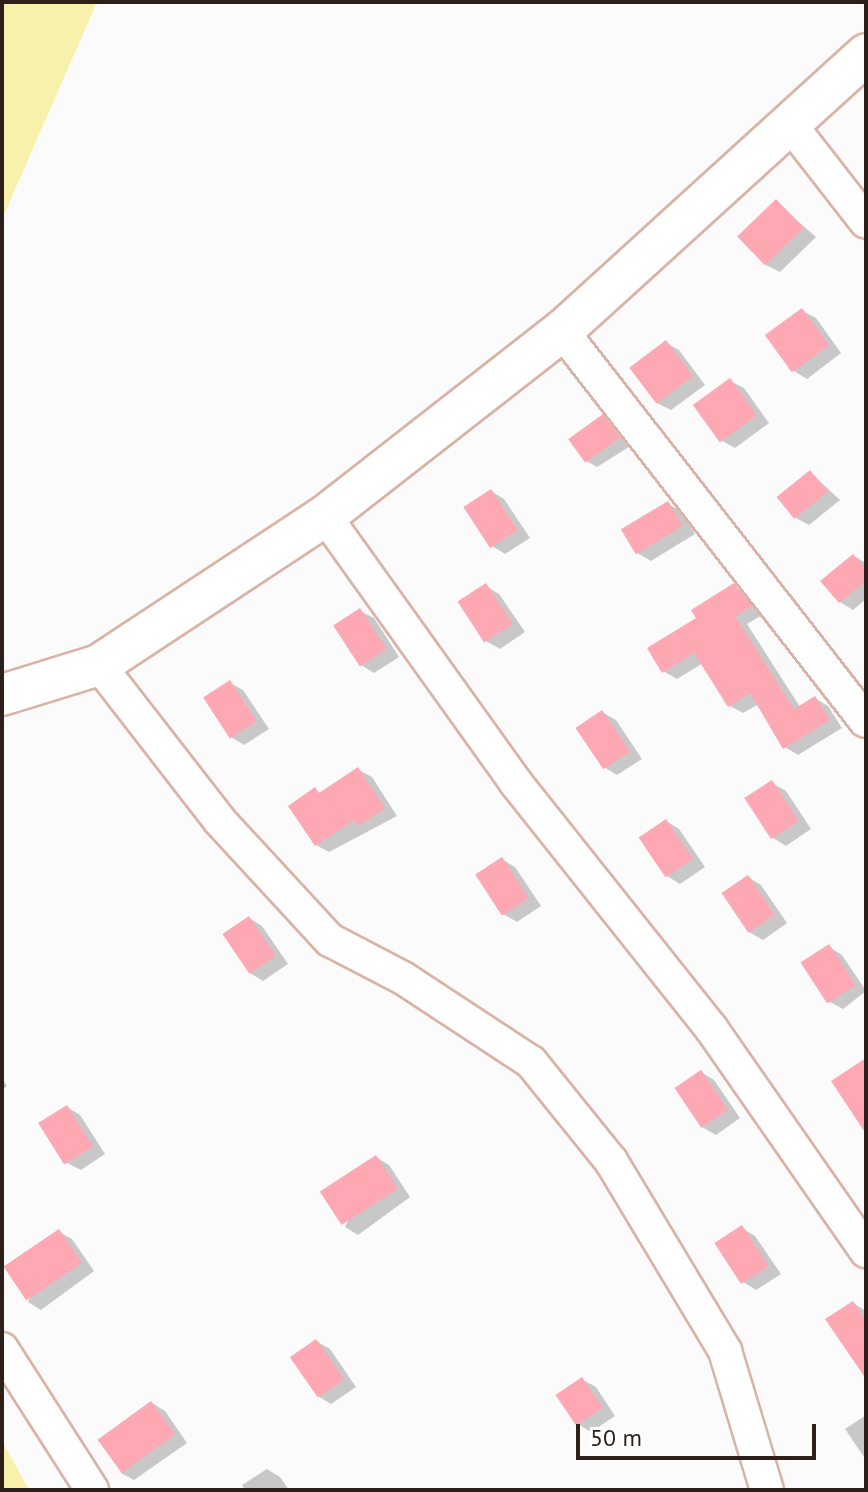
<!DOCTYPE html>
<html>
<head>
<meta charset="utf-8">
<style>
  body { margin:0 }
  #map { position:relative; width:868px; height:1492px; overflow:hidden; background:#fbfbfb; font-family:"PT Sans",sans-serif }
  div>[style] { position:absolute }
  .green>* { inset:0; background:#f8f1ab }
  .shadow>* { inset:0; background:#0003 }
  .building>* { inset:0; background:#fda8b3; transform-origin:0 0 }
  .roads { filter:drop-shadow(2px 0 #d9b3a5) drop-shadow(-2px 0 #d9b3a5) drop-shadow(0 2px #d9b3a5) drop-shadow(0 -2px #d9b3a5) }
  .minor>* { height:32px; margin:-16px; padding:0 16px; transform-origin:16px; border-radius:16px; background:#fff }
  .tertiary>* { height:40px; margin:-20px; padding:0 20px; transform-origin:20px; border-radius:20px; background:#fff }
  span { translate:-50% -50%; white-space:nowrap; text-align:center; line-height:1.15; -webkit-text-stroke:7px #fff; paint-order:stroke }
  .frame { position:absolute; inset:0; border:4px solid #2d1f19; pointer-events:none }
  .scale { position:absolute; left:576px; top:1424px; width:240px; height:36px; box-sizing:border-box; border:4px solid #2d1f19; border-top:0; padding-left:10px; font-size:24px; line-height:28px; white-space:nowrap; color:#2d1f19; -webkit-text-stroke:6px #fff; paint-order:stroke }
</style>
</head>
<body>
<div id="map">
  <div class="green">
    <div style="clip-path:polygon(2px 2px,97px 2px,2px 219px)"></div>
    <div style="clip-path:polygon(2px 1441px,29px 1490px,2px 1490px)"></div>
  </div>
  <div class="shadow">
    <div style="clip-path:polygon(776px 202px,816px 237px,780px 272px,766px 265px)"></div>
    <div style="clip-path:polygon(802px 311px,816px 318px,841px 353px,807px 379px,794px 371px)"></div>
    <div style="clip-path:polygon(666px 343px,679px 350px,705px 385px,671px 410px,657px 403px)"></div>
    <div style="clip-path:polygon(730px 381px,744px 388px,769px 423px,735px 448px,722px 441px)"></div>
    <div style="clip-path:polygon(603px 417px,632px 445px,597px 467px,583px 459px)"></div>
    <div style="clip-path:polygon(810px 472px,840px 500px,809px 525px,796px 518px)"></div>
    <div style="clip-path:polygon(491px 491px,504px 499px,530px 538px,505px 554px,492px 546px)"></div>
    <div style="clip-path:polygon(668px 504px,681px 511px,695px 534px,651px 561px,637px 553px)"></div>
    <div style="clip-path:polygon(854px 556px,866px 563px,866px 599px,853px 610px,840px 602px)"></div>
    <div style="clip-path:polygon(734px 585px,764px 614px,747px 624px,800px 707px,815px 698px,828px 706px,842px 728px,798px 755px,785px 747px,759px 704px,743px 713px,730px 706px,703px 663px,677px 679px,663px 671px,699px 619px)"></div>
    <div style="clip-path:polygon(486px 586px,499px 594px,525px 632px,500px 649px,486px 641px)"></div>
    <div style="clip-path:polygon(360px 611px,374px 618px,399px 657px,374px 673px,361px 665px)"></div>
    <div style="clip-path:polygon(230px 683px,243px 690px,269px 729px,244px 745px,231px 737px)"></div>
    <div style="clip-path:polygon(602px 712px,616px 720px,642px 759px,617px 775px,604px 767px)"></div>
    <div style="clip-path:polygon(359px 770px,372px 777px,397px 816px,329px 852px,316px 845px,315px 790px,322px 794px)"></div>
    <div style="clip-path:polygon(772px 783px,786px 791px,811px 829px,786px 846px,773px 838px)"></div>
    <div style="clip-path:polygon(666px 821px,679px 829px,705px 867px,680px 884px,667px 876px)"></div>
    <div style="clip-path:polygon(502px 859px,515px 867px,541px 906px,517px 922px,503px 914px)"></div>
    <div style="clip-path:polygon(748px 877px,761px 885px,787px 923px,763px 940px,749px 932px)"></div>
    <div style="clip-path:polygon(249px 918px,262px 926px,288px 964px,263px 981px,250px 973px,225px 934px)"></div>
    <div style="clip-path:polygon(829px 947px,842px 955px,866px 991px,843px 1009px,830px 1002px)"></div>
    <div style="clip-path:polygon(701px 1072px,714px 1080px,740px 1118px,716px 1135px,702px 1127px)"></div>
    <div style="clip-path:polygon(2px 1078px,7px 1086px,2px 1090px)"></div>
    <div style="clip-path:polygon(67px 1107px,80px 1115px,105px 1154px,81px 1170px,67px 1163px)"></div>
    <div style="clip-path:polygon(376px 1157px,389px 1165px,410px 1197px,358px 1235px,345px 1227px)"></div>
    <div style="clip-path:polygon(742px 1228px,755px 1236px,781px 1274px,756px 1290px,743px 1282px)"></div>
    <div style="clip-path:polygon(59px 1232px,72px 1239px,94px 1271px,41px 1310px,28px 1302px)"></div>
    <div style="clip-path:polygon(853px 1303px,866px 1311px,866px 1365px)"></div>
    <div style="clip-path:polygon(316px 1341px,330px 1349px,356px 1387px,331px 1404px,318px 1396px)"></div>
    <div style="clip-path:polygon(583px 1380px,596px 1387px,615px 1416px,591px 1432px,578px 1424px)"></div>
    <div style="clip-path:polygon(152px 1403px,165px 1411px,187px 1443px,134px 1480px,121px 1473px)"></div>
    <div style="clip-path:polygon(866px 1415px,866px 1460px,845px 1429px)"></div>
    <div style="clip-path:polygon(267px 1469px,280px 1477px,289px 1490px,245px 1490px,242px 1485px)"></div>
  </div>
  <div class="building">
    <div style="left:776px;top:199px;width:40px;height:54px;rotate:46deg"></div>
    <div style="left:802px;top:308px;width:46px;height:46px;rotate:54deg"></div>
    <div style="left:666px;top:340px;width:45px;height:46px;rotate:53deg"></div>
    <div style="left:730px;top:378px;width:46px;height:46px;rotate:54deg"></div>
    <div style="left:603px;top:414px;width:29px;height:43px;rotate:54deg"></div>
    <div style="left:810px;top:470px;width:28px;height:43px;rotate:51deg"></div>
    <div style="left:491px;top:489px;width:49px;height:33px;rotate:57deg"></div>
    <div style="left:668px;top:501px;width:29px;height:55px;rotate:59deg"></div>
    <div style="clip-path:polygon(853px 554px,866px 569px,866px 581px,839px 603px,820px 581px)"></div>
    <div style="left:486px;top:583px;width:49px;height:34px;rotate:57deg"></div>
    <div style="clip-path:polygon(734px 583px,752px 606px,735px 616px,794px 709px,815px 696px,830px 720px,783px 749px,750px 693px,728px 707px,694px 653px,662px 673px,647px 648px,696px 618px,691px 610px)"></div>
    <div style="left:360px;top:608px;width:49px;height:32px;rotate:57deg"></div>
    <div style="left:230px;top:680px;width:49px;height:32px;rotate:57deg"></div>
    <div style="left:602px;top:710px;width:50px;height:32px;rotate:56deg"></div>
    <div style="clip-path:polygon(358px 767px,385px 808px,358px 826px,354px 820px,315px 846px,288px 806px,315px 787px,319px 793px)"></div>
    <div style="left:772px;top:780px;width:49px;height:33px;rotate:57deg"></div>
    <div style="left:666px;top:819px;width:48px;height:33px;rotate:56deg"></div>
    <div style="left:502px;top:857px;width:49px;height:32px;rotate:57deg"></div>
    <div style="left:748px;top:875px;width:48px;height:32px;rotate:56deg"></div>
    <div style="left:249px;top:916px;width:48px;height:32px;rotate:56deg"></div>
    <div style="left:829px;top:944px;width:49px;height:34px;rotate:57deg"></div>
    <div style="clip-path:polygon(866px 1058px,866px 1134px,831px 1081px)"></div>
    <div style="left:701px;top:1070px;width:48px;height:32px;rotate:56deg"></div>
    <div style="left:67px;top:1105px;width:49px;height:34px;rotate:58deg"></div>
    <div style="left:376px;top:1155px;width:40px;height:67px;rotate:57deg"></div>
    <div style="left:742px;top:1225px;width:49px;height:33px;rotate:57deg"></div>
    <div style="left:59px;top:1229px;width:41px;height:67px;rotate:56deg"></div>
    <div style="clip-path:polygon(853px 1301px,866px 1321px,866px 1379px,825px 1319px)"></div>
    <div style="left:316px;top:1339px;width:49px;height:32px;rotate:55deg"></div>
    <div style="left:582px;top:1377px;width:37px;height:32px;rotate:56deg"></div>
    <div style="left:151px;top:1401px;width:41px;height:66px;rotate:54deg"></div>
  </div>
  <div class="roads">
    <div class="minor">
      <div style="left:789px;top:123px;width:125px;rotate:52.1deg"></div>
      <div style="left:562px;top:331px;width:494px;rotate:52.1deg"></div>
      <div style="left:325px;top:516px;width:328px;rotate:54.4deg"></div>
      <div style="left:516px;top:783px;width:313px;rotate:51.5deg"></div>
      <div style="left:711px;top:1028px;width:272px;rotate:55.2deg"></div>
      <div style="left:99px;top:665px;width:197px;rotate:52.2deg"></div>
      <div style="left:220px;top:821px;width:162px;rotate:47.3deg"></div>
      <div style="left:330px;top:940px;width:82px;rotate:27.5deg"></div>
      <div style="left:403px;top:978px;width:153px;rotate:33.3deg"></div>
      <div style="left:531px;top:1062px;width:127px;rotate:51.1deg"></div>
      <div style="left:611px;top:1161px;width:222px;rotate:59deg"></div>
      <div style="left:725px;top:1351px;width:145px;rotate:73.2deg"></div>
      <div style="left:2px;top:1349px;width:167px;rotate:57.4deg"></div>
    </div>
    <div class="tertiary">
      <div style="left:2px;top:695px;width:102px;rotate:-17.2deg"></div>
      <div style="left:99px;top:665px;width:271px;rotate:-33.4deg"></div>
      <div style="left:325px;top:516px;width:301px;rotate:-38deg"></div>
      <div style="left:562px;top:331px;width:411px;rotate:-42.3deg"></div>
    </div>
  </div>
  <div class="frame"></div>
  <div class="scale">50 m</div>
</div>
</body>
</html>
